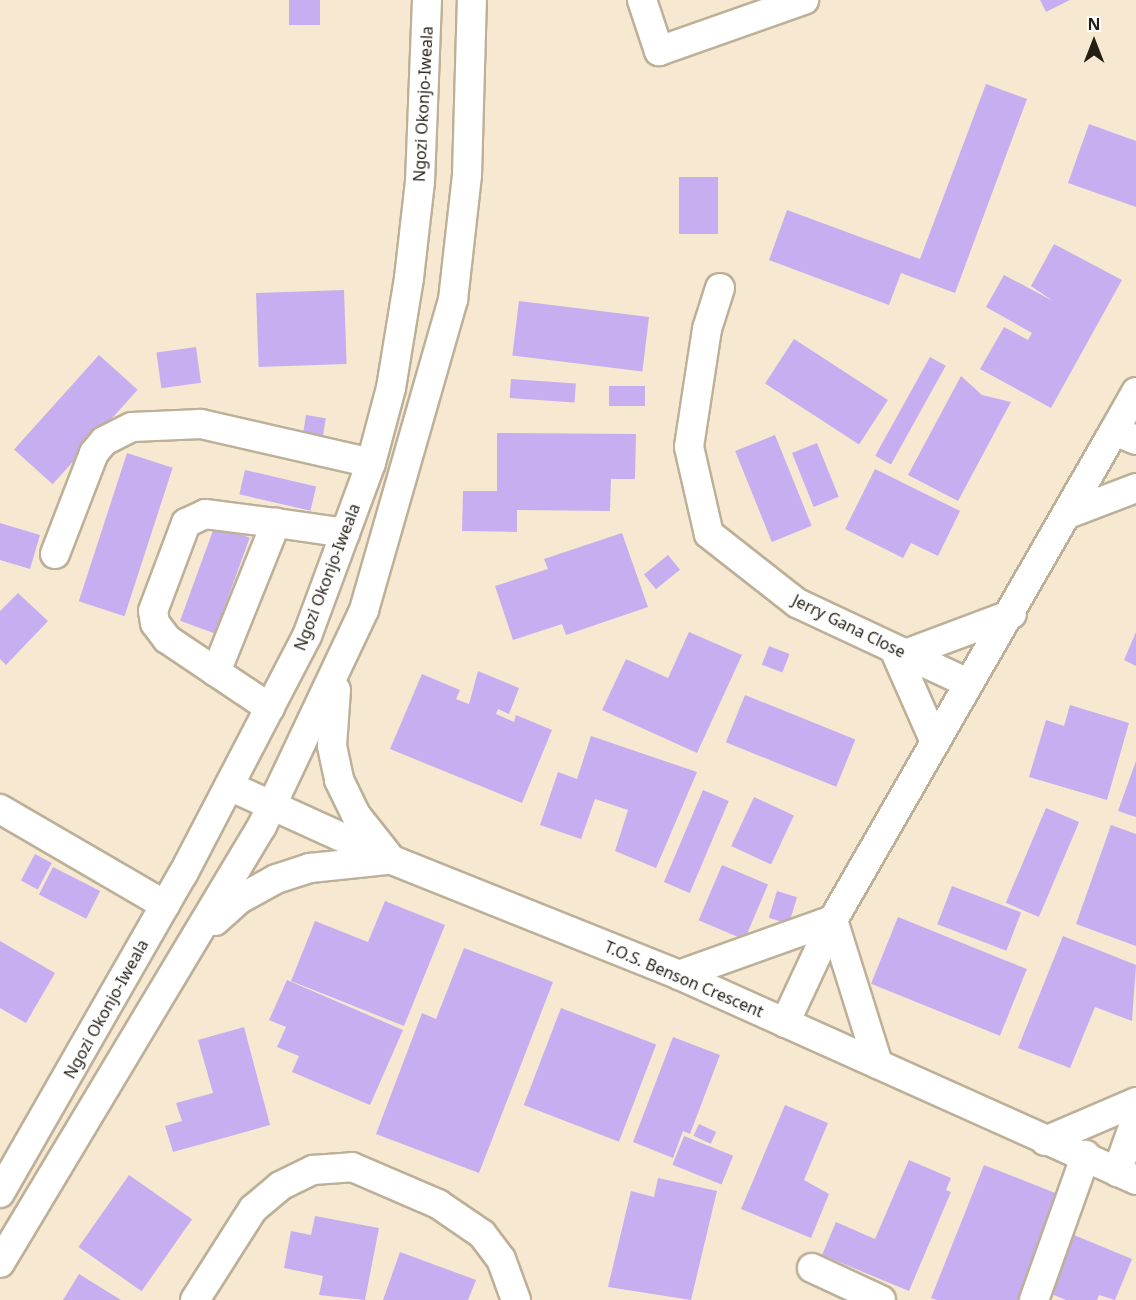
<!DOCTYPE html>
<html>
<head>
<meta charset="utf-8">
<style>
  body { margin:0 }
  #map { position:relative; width:1136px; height:1300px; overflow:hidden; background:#f7e9d1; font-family:"Noto Sans",sans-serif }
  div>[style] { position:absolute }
  .building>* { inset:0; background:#c6aef1; transform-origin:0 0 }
  .roads { filter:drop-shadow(2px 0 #bdb098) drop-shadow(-2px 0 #bdb098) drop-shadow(0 2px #bdb098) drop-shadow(0 -2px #bdb098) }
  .minor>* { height:28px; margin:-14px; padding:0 14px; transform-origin:14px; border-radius:14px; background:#fff }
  span { translate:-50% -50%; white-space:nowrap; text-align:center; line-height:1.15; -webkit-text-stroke:5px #fff; paint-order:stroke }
  .street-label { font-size:16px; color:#241f16 }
  .north { position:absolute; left:1064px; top:12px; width:60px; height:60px; -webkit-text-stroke:4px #fff; paint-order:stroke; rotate:0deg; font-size:16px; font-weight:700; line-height:24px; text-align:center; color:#241f16 }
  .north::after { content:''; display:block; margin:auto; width:21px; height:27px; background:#241f16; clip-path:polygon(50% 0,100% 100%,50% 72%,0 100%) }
</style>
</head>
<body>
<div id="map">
  <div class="building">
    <div style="left:289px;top:0;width:31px;height:25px"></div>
    <div style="clip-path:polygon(1040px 0,1070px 0,1046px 12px)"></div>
    <div style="clip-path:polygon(986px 84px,1027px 99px,955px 293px,901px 273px,889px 305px,769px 260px,787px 210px,920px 259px)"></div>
    <div style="clip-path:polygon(1089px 124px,1136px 141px,1136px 207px,1068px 183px)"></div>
    <div style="left:679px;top:177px;width:39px;height:57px"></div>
    <div style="clip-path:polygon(1054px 244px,1122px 280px,1051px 408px,980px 369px,1004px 327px,1028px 340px,1032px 333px,986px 307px,1004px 275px,1053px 301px,1031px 286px)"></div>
    <div style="left:344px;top:290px;width:74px;height:88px;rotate:88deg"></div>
    <div style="left:519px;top:301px;width:131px;height:55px;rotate:7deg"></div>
    <div style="left:794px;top:339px;width:112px;height:53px;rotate:33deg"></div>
    <div style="left:196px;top:347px;width:36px;height:40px;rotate:82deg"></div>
    <div style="left:99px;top:355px;width:52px;height:127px;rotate:42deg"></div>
    <div style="left:930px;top:357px;width:18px;height:113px;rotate:29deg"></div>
    <div style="clip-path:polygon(961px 376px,982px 395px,1011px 402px,958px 501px,908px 475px)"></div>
    <div style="left:511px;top:379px;width:65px;height:19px;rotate:4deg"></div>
    <div style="left:645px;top:386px;width:20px;height:36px;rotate:90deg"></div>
    <div style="left:306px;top:415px;width:20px;height:24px;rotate:9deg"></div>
    <div style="clip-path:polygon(497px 433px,636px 434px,635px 479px,611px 479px,610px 511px,517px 510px,517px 532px,462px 531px,463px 491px,497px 491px)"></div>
    <div style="left:775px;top:435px;width:98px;height:43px;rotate:68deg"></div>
    <div style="left:817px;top:443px;width:58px;height:27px;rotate:68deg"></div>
    <div style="left:127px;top:453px;width:48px;height:156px;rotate:18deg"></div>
    <div style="clip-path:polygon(875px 469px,960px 511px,938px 556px,911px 543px,903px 558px,845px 529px)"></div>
    <div style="left:245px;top:470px;width:73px;height:25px;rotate:13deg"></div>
    <div style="clip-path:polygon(0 523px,40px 535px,30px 569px,0 560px)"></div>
    <div style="left:215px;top:525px;width:37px;height:102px;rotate:20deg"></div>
    <div style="clip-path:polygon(622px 533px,648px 607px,566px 635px,562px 624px,513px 640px,495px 586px,548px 569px,544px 559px)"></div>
    <div style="left:668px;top:555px;width:19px;height:31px;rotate:51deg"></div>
    <div style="clip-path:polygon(18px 593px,48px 621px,6px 665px,0 659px,0 611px)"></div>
    <div style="clip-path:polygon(689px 632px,742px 655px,697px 753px,602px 710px,626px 659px,668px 678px)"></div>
    <div style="clip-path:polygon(1136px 632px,1136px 666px,1124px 660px)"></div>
    <div style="left:769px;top:646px;width:22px;height:20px;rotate:21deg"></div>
    <div style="clip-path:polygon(478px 671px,519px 688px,509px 714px,498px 709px,496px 714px,514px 722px,516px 715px,552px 730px,522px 803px,390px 749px,422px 674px,460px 690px,456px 699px,469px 704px)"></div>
    <div style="left:745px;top:695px;width:119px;height:51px;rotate:22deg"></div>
    <div style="clip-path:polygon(1070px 705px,1129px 723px,1107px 800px,1029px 777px,1046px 720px,1064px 726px)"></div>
    <div style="clip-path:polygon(591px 736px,697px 772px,656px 868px,615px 851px,628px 810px,595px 799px,581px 839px,540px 825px,558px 772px,577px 779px)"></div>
    <div style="clip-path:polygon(1136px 761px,1136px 817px,1118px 811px)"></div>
    <div style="left:703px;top:790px;width:28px;height:100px;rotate:23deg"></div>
    <div style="left:754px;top:797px;width:44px;height:54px;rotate:25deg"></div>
    <div style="left:1046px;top:808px;width:36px;height:103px;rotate:23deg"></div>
    <div style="clip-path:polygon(1111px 825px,1136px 834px,1136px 946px,1076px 924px)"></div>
    <div style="left:35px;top:854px;width:19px;height:30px;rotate:28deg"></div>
    <div style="left:722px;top:865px;width:50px;height:60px;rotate:23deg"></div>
    <div style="left:53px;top:867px;width:53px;height:31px;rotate:27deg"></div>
    <div style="left:952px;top:886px;width:74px;height:41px;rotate:21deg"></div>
    <div style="left:777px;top:891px;width:21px;height:28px;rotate:17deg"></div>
    <div style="clip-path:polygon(385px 901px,445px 925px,404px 1026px,291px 981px,315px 921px,368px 942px)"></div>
    <div style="left:898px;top:917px;width:139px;height:72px;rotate:22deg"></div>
    <div style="clip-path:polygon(1063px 936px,1136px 965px,1132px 1021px,1095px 1007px,1070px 1068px,1018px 1048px)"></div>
    <div style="clip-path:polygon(0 941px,55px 973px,26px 1023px,0 1008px)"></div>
    <div style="clip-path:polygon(464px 948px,553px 982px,479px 1173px,376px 1134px,422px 1013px,436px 1019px)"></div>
    <div style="clip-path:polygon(287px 980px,403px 1030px,370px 1105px,292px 1072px,299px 1056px,277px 1047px,286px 1027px,269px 1020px)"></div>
    <div style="left:561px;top:1008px;width:102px;height:104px;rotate:21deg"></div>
    <div style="clip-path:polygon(244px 1027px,270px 1125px,173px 1152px,165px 1126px,182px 1121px,176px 1103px,213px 1093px,198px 1040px)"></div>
    <div style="clip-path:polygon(673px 1037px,720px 1055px,690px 1134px,683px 1131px,673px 1158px,633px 1142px)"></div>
    <div style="clip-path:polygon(785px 1105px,828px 1123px,804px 1180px,829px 1194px,811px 1238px,741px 1209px)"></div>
    <div style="left:699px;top:1124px;width:19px;height:13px;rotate:25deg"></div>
    <div style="left:684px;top:1136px;width:53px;height:31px;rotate:22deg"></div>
    <div style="clip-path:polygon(909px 1160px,951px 1178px,946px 1190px,951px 1192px,909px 1291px,822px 1255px,836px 1222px,875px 1239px)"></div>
    <div style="clip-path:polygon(984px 1165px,1063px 1196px,1022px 1300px,937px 1300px,931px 1298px)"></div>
    <div style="left:129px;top:1175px;width:77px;height:88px;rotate:35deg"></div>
    <div style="clip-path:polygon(658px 1178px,717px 1191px,691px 1300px,608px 1287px,631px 1191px,654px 1197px)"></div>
    <div style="clip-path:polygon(315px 1216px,379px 1228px,365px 1300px,319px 1295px,323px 1276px,284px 1268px,291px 1231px,311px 1235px)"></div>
    <div style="clip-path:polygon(1074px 1235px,1132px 1259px,1115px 1300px,1099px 1295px,1097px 1300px,1066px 1300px,1049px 1293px)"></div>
    <div style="clip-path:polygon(400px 1252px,476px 1280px,468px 1300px,383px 1300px)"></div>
    <div style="clip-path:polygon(79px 1274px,121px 1300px,63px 1300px)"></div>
  </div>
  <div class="roads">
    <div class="minor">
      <div style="left:642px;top:0;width:54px;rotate:71.6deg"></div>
      <div style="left:659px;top:51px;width:154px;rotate:-19.4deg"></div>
      <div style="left:720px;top:288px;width:43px;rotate:107.6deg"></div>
      <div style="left:707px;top:329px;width:119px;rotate:98.7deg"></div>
      <div style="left:689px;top:447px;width:89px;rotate:77.1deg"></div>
      <div style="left:709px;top:534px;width:112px;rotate:38.1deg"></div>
      <div style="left:797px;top:603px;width:189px;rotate:25.1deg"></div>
      <div style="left:1136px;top:392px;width:45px;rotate:119.4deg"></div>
      <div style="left:1114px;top:431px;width:24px;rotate:22deg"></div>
      <div style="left:1068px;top:514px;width:73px;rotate:-20.9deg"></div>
      <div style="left:55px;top:554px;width:108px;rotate:-68.9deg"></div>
      <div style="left:94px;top:453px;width:16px;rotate:-50deg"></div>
      <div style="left:104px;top:441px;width:31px;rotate:-27deg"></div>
      <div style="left:132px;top:427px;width:69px;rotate:-2.5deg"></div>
      <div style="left:201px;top:424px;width:174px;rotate:12.9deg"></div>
      <div style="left:894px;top:649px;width:102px;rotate:66.2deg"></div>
      <div style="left:905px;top:654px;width:114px;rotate:-20.5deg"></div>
      <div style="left:216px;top:672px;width:59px;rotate:-146deg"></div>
      <div style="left:167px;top:639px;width:20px;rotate:-127deg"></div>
      <div style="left:155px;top:623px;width:12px;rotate:-99deg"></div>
      <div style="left:153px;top:611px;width:94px;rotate:-69.4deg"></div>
      <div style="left:186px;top:523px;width:21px;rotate:-25deg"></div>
      <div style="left:205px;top:514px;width:72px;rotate:7.2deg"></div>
      <div style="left:336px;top:690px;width:56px;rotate:94.1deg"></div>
      <div style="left:332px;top:746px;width:35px;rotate:78deg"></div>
      <div style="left:339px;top:780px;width:39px;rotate:64deg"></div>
      <div style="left:356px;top:815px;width:50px;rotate:51.5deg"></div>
      <div style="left:270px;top:708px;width:65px;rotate:-146.3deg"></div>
      <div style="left:216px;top:672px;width:161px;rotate:-68.1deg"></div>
      <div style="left:276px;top:523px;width:70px;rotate:8.2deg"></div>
      <div style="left:229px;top:786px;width:179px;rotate:24.4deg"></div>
      <div style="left:392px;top:860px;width:309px;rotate:21.8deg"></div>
      <div style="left:679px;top:975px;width:501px;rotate:24.16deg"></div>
      <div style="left:0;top:809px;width:191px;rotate:30.2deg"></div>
      <div style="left:833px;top:920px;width:151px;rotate:72.6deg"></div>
      <div style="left:215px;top:921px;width:31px;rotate:-42deg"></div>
      <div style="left:238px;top:900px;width:43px;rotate:-28.9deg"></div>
      <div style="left:276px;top:879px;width:36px;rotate:-18deg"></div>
      <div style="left:310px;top:868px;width:77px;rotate:-5.9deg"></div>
      <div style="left:679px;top:975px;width:164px;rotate:-19.7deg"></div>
      <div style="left:785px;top:1023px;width:114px;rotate:-65deg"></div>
      <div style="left:833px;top:920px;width:564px;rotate:-60.12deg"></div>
      <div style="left:1045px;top:1141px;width:99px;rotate:-23.2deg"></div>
      <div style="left:1117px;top:1172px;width:56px;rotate:-70.3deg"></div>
      <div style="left:0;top:1193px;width:368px;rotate:-60.2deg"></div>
      <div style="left:183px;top:874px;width:268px;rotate:-62.5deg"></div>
      <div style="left:307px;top:636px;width:184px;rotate:-69.7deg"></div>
      <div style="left:371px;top:463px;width:78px;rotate:-75.1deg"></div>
      <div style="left:391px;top:388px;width:111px;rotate:-80.7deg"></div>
      <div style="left:409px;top:278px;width:97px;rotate:-83.5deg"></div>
      <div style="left:420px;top:182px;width:182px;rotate:-87.8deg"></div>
      <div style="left:0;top:1263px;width:510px;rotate:-59.06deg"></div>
      <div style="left:262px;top:826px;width:239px;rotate:-64.7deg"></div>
      <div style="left:364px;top:610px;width:323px;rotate:-74deg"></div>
      <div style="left:453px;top:300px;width:126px;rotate:-83.6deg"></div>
      <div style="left:467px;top:175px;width:175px;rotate:-88.4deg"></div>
      <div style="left:812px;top:1268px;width:76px;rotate:24.9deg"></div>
      <div style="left:195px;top:1300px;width:108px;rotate:-57.5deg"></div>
      <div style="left:253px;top:1209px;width:35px;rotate:-40deg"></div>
      <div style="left:280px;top:1186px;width:37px;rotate:-26deg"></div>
      <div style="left:313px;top:1170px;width:39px;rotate:-4deg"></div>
      <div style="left:352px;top:1167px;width:94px;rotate:23.3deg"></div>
      <div style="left:438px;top:1204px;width:53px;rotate:34.3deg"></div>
      <div style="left:482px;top:1234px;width:31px;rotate:53deg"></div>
      <div style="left:501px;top:1259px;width:44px;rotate:69.9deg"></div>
      <div style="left:1034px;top:1300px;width:154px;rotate:-70.3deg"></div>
    </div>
  </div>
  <div class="street-label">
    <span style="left:423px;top:104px;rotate:-87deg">Ngozi Okonjo-Iweala</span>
    <span style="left:327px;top:577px;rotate:-69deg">Ngozi Okonjo-Iweala</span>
    <span style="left:849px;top:626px;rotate:26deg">Jerry Gana Close</span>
    <span style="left:684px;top:979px;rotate:23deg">T.O.S. Benson Crescent</span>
    <span style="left:106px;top:1009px;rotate:-61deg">Ngozi Okonjo-Iweala</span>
  </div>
  <div class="north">N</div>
</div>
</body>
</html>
